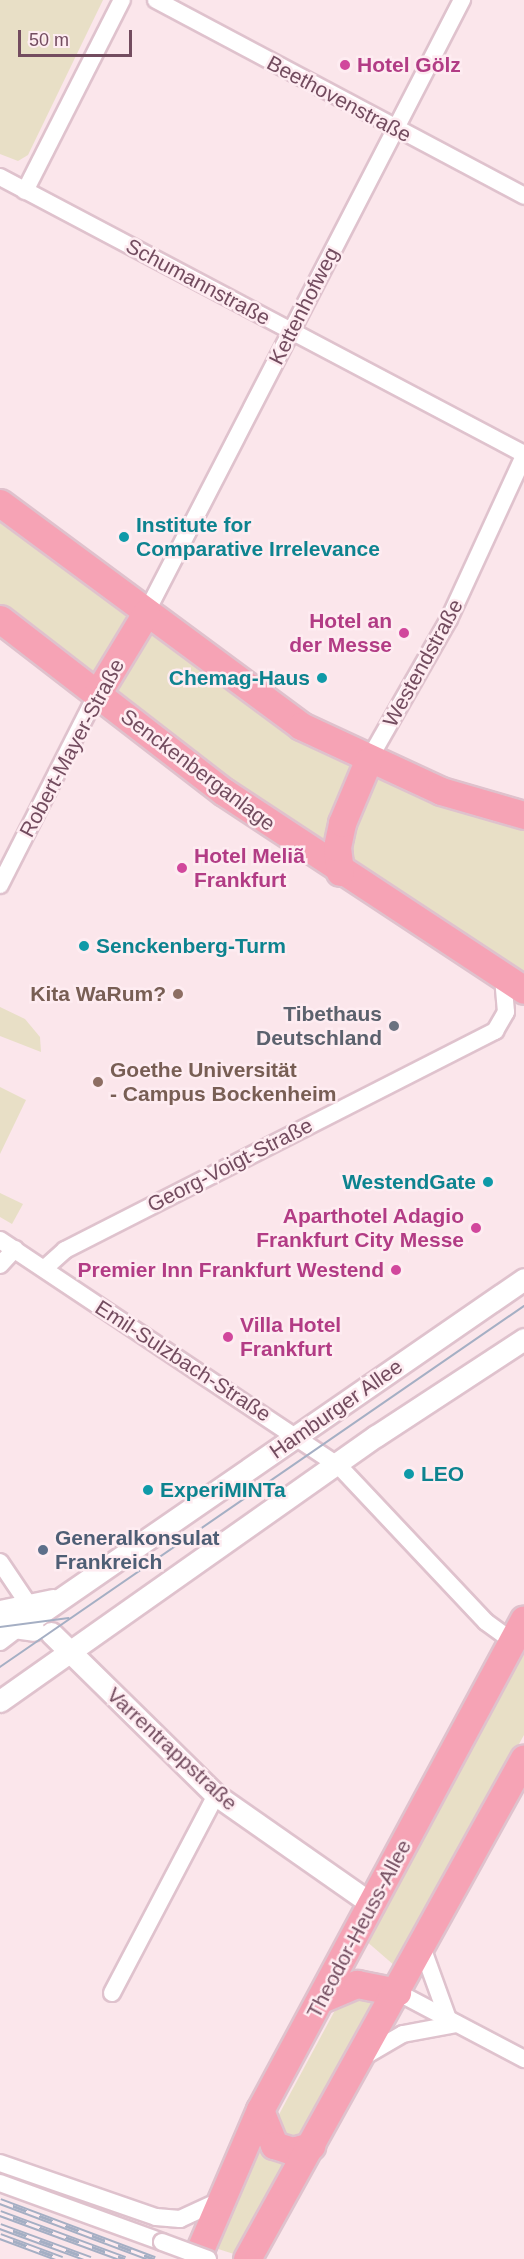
<!DOCTYPE html>
<html>
<head>
<meta charset="utf-8">
<style>
  body { margin:0 }
  #map { position:relative; width:524px; height:2259px; overflow:hidden; background:#fbe6eb; font-family:Arial,sans-serif }
  div>[style] { position:absolute }
  .green>* { inset:0; background:#e8dfc6 }
  .roads { filter:drop-shadow(2px 0 #dfc2cd) drop-shadow(-2px 0 #dfc2cd) drop-shadow(0 2px #dfc2cd) drop-shadow(0 -2px #dfc2cd) }
  .minor>* { height:16px; margin:-8px; padding:0 8px; transform-origin:8px; border-radius:8px; background:#fff }
  .tertiary>* { height:21px; margin:-10.5px; padding:0 10.5px; transform-origin:10.5px; border-radius:10.5px; background:#fff }
  .primary>* { height:27px; margin:-13.5px; padding:0 13.5px; transform-origin:13.5px; border-radius:13.5px; background:#f6a3b5 }
  .tram>* { height:1.5px; margin:-0.75px; padding:0 0.75px; transform-origin:0.75px; border-radius:0.75px; background:#a5afc4 }
  .rail>* { height:7px; margin-top:-3.5px; transform-origin:0; background:repeating-linear-gradient(90deg,#feecf1 0 14px,#a5afc4 0 28px); box-sizing:border-box; border-block:2px solid #a5afc4 }
  .bridges { filter:drop-shadow(2px 0 #dfc2cd) drop-shadow(-2px 0 #dfc2cd) drop-shadow(0 2px #dfc2cd) drop-shadow(0 -2px #dfc2cd) }
  .minor-bridge>* { height:16px; margin:-8px; padding:0 8px; transform-origin:8px; border-radius:8px; background:#fff }
  .dots>* { width:16px; height:16px; translate:-50% -50%; box-sizing:border-box; border:3px solid #feecf1; border-radius:50% }
  span { translate:-50% -50%; white-space:nowrap; text-align:center; line-height:1.15; -webkit-text-stroke:5px #feecf1; paint-order:stroke }
  .hotel-label { font-size:21px; color:#b23c85; font-weight:700 }
  .left { translate:0 -50%; text-align:left }
  .right { translate:-100% -50%; text-align:right }
  .street-label { font-size:21px; color:#734c5f }
  .culture-label { font-size:21px; color:#0d838f; font-weight:700 }
  .education-label { font-size:21px; color:#785e54; font-weight:700 }
  .worship-label { font-size:21px; color:#5b616d; font-weight:700 }
  .service-label { font-size:21px; color:#4e5e75; font-weight:700 }
  .scale { position:absolute; left:18px; top:30px; width:114px; height:27px; box-sizing:border-box; border:3px solid #734c5f; border-top:0; padding-left:8px; font-size:18px; line-height:21px; white-space:nowrap; color:#734c5f; -webkit-text-stroke:4px #feecf1; paint-order:stroke }
</style>
</head>
<body>
<div id="map">
  <div class="green">
    <div style="clip-path:polygon(0 0,103px 0,28px 155px,18px 161px,0 154px)"></div>
    <div style="clip-path:polygon(0 518px,130px 614px,95px 674px,0 610px)"></div>
    <div style="clip-path:polygon(152px 634px,353px 765px,327px 844px,227px 782px,116px 694px)"></div>
    <div style="clip-path:polygon(376px 777px,450px 807px,524px 826px,524px 974px,353px 863px,350px 841px)"></div>
    <div style="clip-path:polygon(0 1007px,25px 1019px,40px 1037px,41px 1052px,0 1036px)"></div>
    <div style="clip-path:polygon(0 1087px,26px 1100px,0 1154px)"></div>
    <div style="clip-path:polygon(0 1193px,23px 1204px,12px 1224px,0 1217px)"></div>
    <div style="clip-path:polygon(524px 1642px,524px 1735px,395px 1966px,365px 1940px)"></div>
    <div style="clip-path:polygon(350px 1994px,376px 1997px,304px 2132px,297px 2138px,282px 2136px,276px 2120px,340px 2001px)"></div>
    <div style="clip-path:polygon(261px 2136px,288px 2160px,237px 2255px,215px 2248px)"></div>
  </div>
  <div class="roads">
    <div class="minor">
      <div style="left:156px;top:0;width:417px;rotate:28deg"></div>
      <div style="left:0;top:177px;width:593px;rotate:27.86deg"></div>
      <div style="left:25px;top:191px;width:214px;rotate:-63.1deg"></div>
      <div style="left:146px;top:613px;width:690px;rotate:-62.73deg"></div>
      <div style="left:368px;top:761px;width:163px;rotate:-60.3deg"></div>
      <div style="left:449px;top:619px;width:179px;rotate:-65.3deg"></div>
      <div style="left:0;top:885px;width:214px;rotate:-63.1deg"></div>
      <div style="left:0;top:1240px;width:407px;rotate:33.7deg"></div>
      <div style="left:339px;top:1466px;width:214px;rotate:46.7deg"></div>
      <div style="left:486px;top:1622px;width:32px;rotate:36deg"></div>
      <div style="left:0;top:1265px;width:22px;rotate:-47deg"></div>
      <div style="left:45px;top:1268px;width:27px;rotate:-42deg"></div>
      <div style="left:65px;top:1250px;width:483px;rotate:-27deg"></div>
      <div style="left:495px;top:1031px;width:22px;rotate:-60deg"></div>
      <div style="left:506px;top:1012px;width:36px;rotate:-95deg"></div>
      <div style="left:0;top:1562px;width:63px;rotate:56.1deg"></div>
      <div style="left:0;top:1642px;width:25px;rotate:-37deg"></div>
      <div style="left:422px;top:1947px;width:77px;rotate:70.1deg"></div>
      <div style="left:397px;top:1992px;width:144px;rotate:27.8deg"></div>
      <div style="left:112px;top:1993px;width:224px;rotate:-62.3deg"></div>
      <div style="left:365px;top:2056px;width:44px;rotate:-30.1deg"></div>
      <div style="left:403px;top:2034px;width:55px;rotate:-10.5deg"></div>
      <div style="left:0;top:2163px;width:165px;rotate:19.1deg"></div>
      <div style="left:156px;top:2217px;width:24px;rotate:5deg"></div>
      <div style="left:180px;top:2219px;width:43px;rotate:-24.8deg"></div>
      <div style="left:0;top:2183px;width:172px;rotate:20deg"></div>
    </div>
    <div class="tertiary">
      <div style="left:0;top:1611px;width:54px;rotate:-11.7deg"></div>
      <div style="left:0;top:1625px;width:34px;rotate:8deg"></div>
      <div style="left:20px;top:1627px;width:612px;rotate:-34.62deg"></div>
      <div style="left:51px;top:1633px;width:231px;rotate:44.5deg"></div>
      <div style="left:216px;top:1795px;width:192px;rotate:35deg"></div>
      <div style="left:0;top:1701px;width:460px;rotate:-35.2deg"></div>
      <div style="left:376px;top:1436px;width:177px;rotate:-33.2deg"></div>
    </div>
    <div class="primary">
      <div style="left:0;top:503px;width:375px;rotate:36.5deg"></div>
      <div style="left:301px;top:726px;width:154px;rotate:24.9deg"></div>
      <div style="left:441px;top:791px;width:86px;rotate:16.1deg"></div>
      <div style="left:0;top:619px;width:283px;rotate:37.7deg"></div>
      <div style="left:224px;top:792px;width:359px;rotate:33.4deg"></div>
      <div style="left:97px;top:694px;width:95px;rotate:-58.8deg"></div>
      <div style="left:340px;top:872px;width:25px;rotate:-97deg"></div>
      <div style="left:337px;top:847px;width:25px;rotate:-78deg"></div>
      <div style="left:342px;top:823px;width:67px;rotate:-67.2deg"></div>
      <div style="left:321px;top:1999px;width:39px;rotate:-23deg"></div>
      <div style="left:357px;top:1984px;width:41px;rotate:11.3deg"></div>
      <div style="left:260px;top:2110px;width:38px;rotate:68deg"></div>
      <div style="left:274px;top:2145px;width:19px;rotate:18deg"></div>
      <div style="left:292px;top:2151px;width:20px;rotate:-15deg"></div>
      <div style="left:196px;top:2259px;width:162px;rotate:-66.8deg"></div>
      <div style="left:260px;top:2110px;width:557px;rotate:-61.73deg"></div>
      <div style="left:247px;top:2259px;width:572px;rotate:-61.06deg"></div>
    </div>
  </div>
  <div class="tram">
    <div style="left:0;top:1627px;width:69px;rotate:-7.5deg"></div>
    <div style="left:0;top:1667px;width:636px;rotate:-34.56deg"></div>
  </div>
  <div class="rail">
    <div style="left:0;top:2201px;width:165px;rotate:20.6deg"></div>
    <div style="left:0;top:2213px;width:133px;rotate:20.2deg"></div>
    <div style="left:0;top:2226px;width:96px;rotate:20.1deg"></div>
    <div style="left:0;top:2236px;width:66px;rotate:20.4deg"></div>
  </div>
  <div class="bridges">
    <div class="minor-bridge">
      <div style="left:162px;top:2242px;width:49px;rotate:20.3deg"></div>
    </div>
  </div>
  <div class="dots">
    <div style="left:345px;top:65px;background:#d1479c"></div>
    <div style="left:124px;top:537px;background:#0f9aa8"></div>
    <div style="left:404px;top:633px;background:#d1479c"></div>
    <div style="left:322px;top:678px;background:#0f9aa8"></div>
    <div style="left:182px;top:868px;background:#d1479c"></div>
    <div style="left:84px;top:946px;background:#0f9aa8"></div>
    <div style="left:178px;top:994px;background:#8d6e63"></div>
    <div style="left:394px;top:1026px;background:#6b7280"></div>
    <div style="left:98px;top:1082px;background:#8d6e63"></div>
    <div style="left:488px;top:1182px;background:#0f9aa8"></div>
    <div style="left:476px;top:1228px;background:#d1479c"></div>
    <div style="left:396px;top:1270px;background:#d1479c"></div>
    <div style="left:228px;top:1337px;background:#d1479c"></div>
    <div style="left:409px;top:1474px;background:#0f9aa8"></div>
    <div style="left:148px;top:1490px;background:#0f9aa8"></div>
    <div style="left:43px;top:1550px;background:#5c6f8a"></div>
  </div>
  <div class="hotel-label">
    <span class="left" style="left:357px;top:65px">Hotel Gölz</span>
    <span class="right" style="left:392px;top:633px">Hotel an<br>der Messe</span>
    <span class="left" style="left:194px;top:868px">Hotel Meliã<br>Frankfurt</span>
    <span class="right" style="left:464px;top:1228px">Aparthotel Adagio<br>Frankfurt City Messe</span>
    <span class="right" style="left:384px;top:1270px">Premier Inn Frankfurt Westend</span>
    <span class="left" style="left:240px;top:1337px">Villa Hotel<br>Frankfurt</span>
  </div>
  <div class="street-label">
    <span style="left:339px;top:99px;rotate:28deg">Beethovenstraße</span>
    <span style="left:198px;top:282px;rotate:28deg">Schumannstraße</span>
    <span style="left:304px;top:306px;rotate:-63deg">Kettenhofweg</span>
    <span style="left:423px;top:663px;rotate:-61deg">Westendstraße</span>
    <span style="left:72px;top:748px;rotate:-62deg">Robert-Mayer-Straße</span>
    <span style="left:198px;top:770px;rotate:37deg">Senckenberganlage</span>
    <span style="left:230px;top:1165px;rotate:-27deg">Georg-Voigt-Straße</span>
    <span style="left:183px;top:1361px;rotate:33deg">Emil-Sulzbach-Straße</span>
    <span style="left:336px;top:1409px;rotate:-35deg">Hamburger Allee</span>
    <span style="left:172px;top:1749px;rotate:43deg">Varrentrappstraße</span>
    <span style="left:359px;top:1929px;rotate:-62deg">Theodor-Heuss-Allee</span>
  </div>
  <div class="culture-label">
    <span class="left" style="left:136px;top:537px">Institute for<br>Comparative Irrelevance</span>
    <span class="right" style="left:310px;top:678px">Chemag-Haus</span>
    <span class="left" style="left:96px;top:946px">Senckenberg-Turm</span>
    <span class="right" style="left:476px;top:1182px">WestendGate</span>
    <span class="left" style="left:421px;top:1474px">LEO</span>
    <span class="left" style="left:160px;top:1490px">ExperiMINTa</span>
  </div>
  <div class="education-label">
    <span class="right" style="left:166px;top:994px">Kita WaRum?</span>
    <span class="left" style="left:110px;top:1082px">Goethe Universität<br>- Campus Bockenheim</span>
  </div>
  <div class="worship-label">
    <span class="right" style="left:382px;top:1026px">Tibethaus<br>Deutschland</span>
  </div>
  <div class="service-label">
    <span class="left" style="left:55px;top:1550px">Generalkonsulat<br>Frankreich</span>
  </div>
  <div class="scale">50 m</div>
</div>
</body>
</html>
